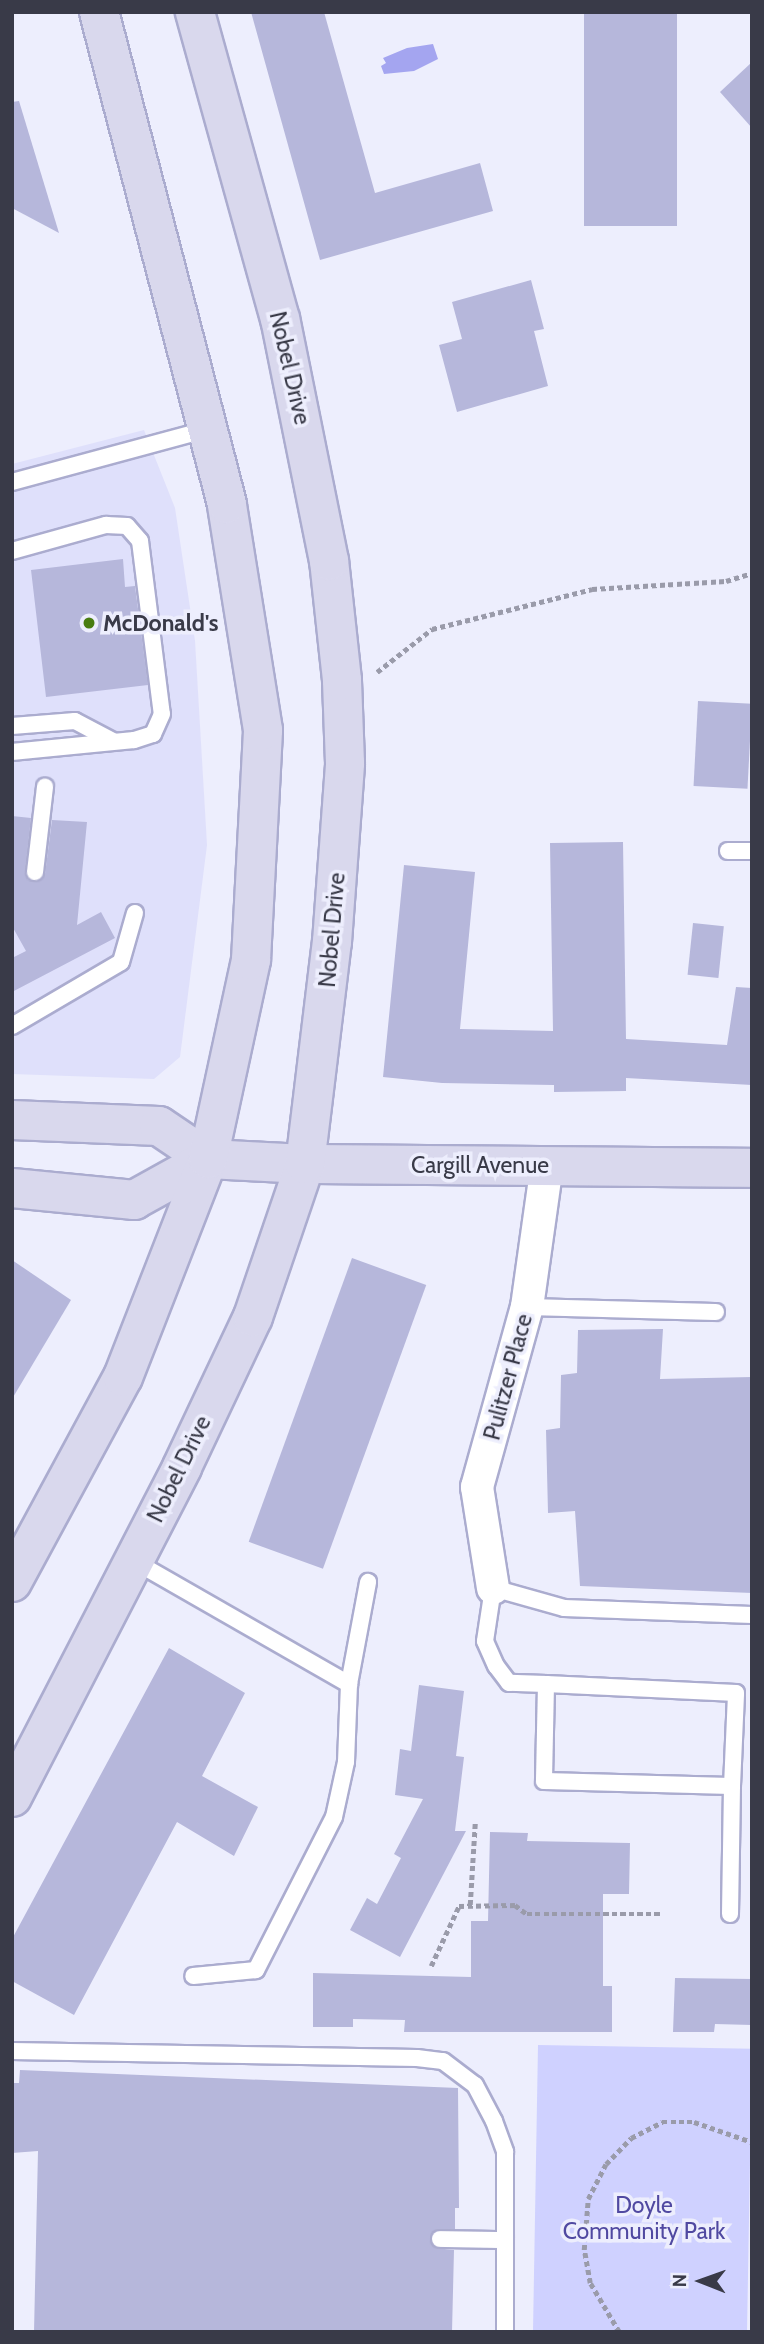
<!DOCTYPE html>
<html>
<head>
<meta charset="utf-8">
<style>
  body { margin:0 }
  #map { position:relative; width:764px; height:2344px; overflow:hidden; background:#edeefd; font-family:Cabin,sans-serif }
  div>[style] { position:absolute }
  .built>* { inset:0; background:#dfe0fb }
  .green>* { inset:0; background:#cfd1ff; transform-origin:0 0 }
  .water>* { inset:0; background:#a4a5f0 }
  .building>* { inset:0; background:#b6b7db; transform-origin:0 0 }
  .path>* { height:4.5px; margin-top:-2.25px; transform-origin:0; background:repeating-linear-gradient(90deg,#9a9baa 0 5px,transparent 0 8.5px) }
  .roads { filter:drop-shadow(2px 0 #abaccf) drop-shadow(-2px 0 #abaccf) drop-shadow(0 2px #abaccf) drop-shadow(0 -2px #abaccf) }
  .lane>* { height:16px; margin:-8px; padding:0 8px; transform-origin:8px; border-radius:8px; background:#fff }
  .street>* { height:32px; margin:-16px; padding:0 16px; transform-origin:16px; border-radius:16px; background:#fff }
  .secondary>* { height:38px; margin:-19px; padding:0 19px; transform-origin:19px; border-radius:19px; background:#d9d8ed }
  .dots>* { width:19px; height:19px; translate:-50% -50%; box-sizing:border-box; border:4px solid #edeefd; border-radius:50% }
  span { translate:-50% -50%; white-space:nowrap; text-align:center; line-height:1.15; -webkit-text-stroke:7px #edeefd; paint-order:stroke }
  .street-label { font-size:23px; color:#393a48 }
  .poi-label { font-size:23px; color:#393a48; font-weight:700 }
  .left { translate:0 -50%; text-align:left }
  .park-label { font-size:23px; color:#5049a1 }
  .frame { position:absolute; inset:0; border:14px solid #393a48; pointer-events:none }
  .north { position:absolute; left:666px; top:2246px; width:70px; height:70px; -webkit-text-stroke:5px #edeefd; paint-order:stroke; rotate:271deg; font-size:19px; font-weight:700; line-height:28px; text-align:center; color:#393a48 }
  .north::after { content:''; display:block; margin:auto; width:24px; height:32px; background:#393a48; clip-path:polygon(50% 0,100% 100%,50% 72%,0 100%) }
</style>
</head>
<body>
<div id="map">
  <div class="built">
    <div style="clip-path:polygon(144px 430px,175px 508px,195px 641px,207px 845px,180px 1057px,154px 1079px,12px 1074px,12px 464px)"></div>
  </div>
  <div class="green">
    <div style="left:538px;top:2045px;width:214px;height:287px;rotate:1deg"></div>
  </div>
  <div class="water">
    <div style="clip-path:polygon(433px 44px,438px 59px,414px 71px,384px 74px,381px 66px,386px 63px,383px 58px,407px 48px)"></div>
  </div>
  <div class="building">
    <div style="clip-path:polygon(251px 12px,324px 12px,375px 193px,480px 163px,493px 211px,320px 260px)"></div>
    <div style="left:584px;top:12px;width:93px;height:214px"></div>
    <div style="clip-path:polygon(752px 62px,752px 128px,720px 92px)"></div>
    <div style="clip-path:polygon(19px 101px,59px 233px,12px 208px,12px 102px)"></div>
    <div style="clip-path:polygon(531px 280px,544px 329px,534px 331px,548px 386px,457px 412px,439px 345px,462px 339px,452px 302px)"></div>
    <div style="clip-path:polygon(123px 559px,125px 587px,135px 586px,148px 685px,46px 697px,31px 570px)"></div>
    <div style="left:698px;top:701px;width:54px;height:85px;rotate:3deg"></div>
    <div style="clip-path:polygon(12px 816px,31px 818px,25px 871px,28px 880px,34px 882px,45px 874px,52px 820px,87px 822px,77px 925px,101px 912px,115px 938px,12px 992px,12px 958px,26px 951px,12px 926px)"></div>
    <div style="clip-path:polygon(623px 842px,626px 1039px,727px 1045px,736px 987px,752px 988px,752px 1085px,626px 1078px,626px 1091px,554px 1092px,554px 1085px,442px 1083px,383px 1077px,404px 865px,475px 872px,460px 1029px,553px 1031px,550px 843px)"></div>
    <div style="left:693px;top:923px;width:31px;height:52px;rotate:6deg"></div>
    <div style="left:352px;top:1258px;width:79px;height:302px;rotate:20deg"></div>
    <div style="clip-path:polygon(12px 1260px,71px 1300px,12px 1399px)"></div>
    <div style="clip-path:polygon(663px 1329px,660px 1379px,752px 1377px,752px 1593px,580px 1586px,575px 1511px,548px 1513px,546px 1430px,560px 1428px,561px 1375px,577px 1373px,578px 1330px)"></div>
    <div style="clip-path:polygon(169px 1648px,245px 1693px,202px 1776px,258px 1807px,234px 1856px,177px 1822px,74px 2015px,12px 1981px,12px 1939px)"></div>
    <div style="clip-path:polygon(419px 1685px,464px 1691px,456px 1756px,464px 1757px,455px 1831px,466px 1831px,400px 1957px,350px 1930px,367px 1898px,377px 1904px,401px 1858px,394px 1854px,423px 1799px,395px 1795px,400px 1749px,411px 1751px)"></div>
    <div style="clip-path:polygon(490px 1832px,528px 1833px,527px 1841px,630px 1843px,629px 1894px,603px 1894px,603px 1986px,612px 1986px,612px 2032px,404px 2032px,405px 2020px,353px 2019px,353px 2027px,313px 2027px,313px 1973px,471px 1977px,471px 1921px,488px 1921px)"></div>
    <div style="clip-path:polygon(675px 1978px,752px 1979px,752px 2025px,715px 2024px,714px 2032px,673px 2032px)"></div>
    <div style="clip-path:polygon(20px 2070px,458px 2088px,459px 2208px,455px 2208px,455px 2229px,436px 2230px,430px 2238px,435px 2248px,454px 2250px,452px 2332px,34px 2332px,38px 2151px,12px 2153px,12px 2083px,19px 2083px)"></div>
  </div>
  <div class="path">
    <div style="left:377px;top:672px;width:70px;rotate:-38deg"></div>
    <div style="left:432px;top:629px;width:165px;rotate:-14deg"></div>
    <div style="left:592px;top:589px;width:134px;rotate:-3.4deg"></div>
    <div style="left:726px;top:581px;width:27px;rotate:-17deg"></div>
    <div style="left:470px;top:1905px;width:82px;rotate:-86.5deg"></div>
    <div style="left:431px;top:1966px;width:66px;rotate:-65deg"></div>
    <div style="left:459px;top:1906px;width:56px;rotate:-1deg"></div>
    <div style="left:515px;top:1905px;width:15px;rotate:37deg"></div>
    <div style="left:527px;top:1914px;width:136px"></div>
    <div style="left:619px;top:2332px;width:57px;rotate:-120.6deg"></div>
    <div style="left:590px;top:2283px;width:34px;rotate:-100deg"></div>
    <div style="left:584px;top:2250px;width:51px;rotate:-85.5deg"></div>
    <div style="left:588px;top:2199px;width:39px;rotate:-63deg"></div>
    <div style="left:606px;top:2164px;width:36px;rotate:-46deg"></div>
    <div style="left:631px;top:2138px;width:35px;rotate:-27deg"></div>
    <div style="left:662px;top:2122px;width:32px"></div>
    <div style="left:694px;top:2122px;width:61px;rotate:19deg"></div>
  </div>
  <div class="roads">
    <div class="lane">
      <div style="left:12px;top:482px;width:204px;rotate:-15.1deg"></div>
      <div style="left:12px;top:551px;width:98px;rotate:-15.5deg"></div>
      <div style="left:106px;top:525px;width:21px;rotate:3deg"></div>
      <div style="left:127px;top:526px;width:20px;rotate:49deg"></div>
      <div style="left:140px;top:541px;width:174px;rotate:82.8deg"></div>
      <div style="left:162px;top:714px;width:22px;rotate:114deg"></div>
      <div style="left:153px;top:734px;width:20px;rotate:162deg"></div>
      <div style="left:134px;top:740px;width:123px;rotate:174.4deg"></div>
      <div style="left:12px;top:726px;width:63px;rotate:-4.5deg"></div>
      <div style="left:75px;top:721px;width:43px;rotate:27.8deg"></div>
      <div style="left:728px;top:851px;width:24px"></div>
      <div style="left:35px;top:872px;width:86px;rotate:-83.3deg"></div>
      <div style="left:12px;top:1026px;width:126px;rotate:-30.4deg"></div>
      <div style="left:121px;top:962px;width:51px;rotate:-74.1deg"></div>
      <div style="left:527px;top:1307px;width:189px;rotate:1.5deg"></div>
      <div style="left:134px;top:1561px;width:248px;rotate:29.8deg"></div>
      <div style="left:349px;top:1684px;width:78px;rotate:92.2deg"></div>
      <div style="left:346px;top:1762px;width:56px;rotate:102.3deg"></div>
      <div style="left:334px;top:1817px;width:172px;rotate:117deg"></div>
      <div style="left:256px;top:1970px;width:63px;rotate:174.6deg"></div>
      <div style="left:349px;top:1684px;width:104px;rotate:-79.4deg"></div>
      <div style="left:546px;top:1684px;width:97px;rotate:91.2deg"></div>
      <div style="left:544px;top:1781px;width:188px;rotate:1.5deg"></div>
      <div style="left:732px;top:1786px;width:93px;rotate:-87.5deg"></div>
      <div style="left:736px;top:1693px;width:190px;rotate:-177.3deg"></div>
      <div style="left:546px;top:1684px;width:37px;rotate:-178deg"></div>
      <div style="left:509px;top:1683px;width:21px;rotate:-127deg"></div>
      <div style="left:496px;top:1666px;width:27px;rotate:-114deg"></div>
      <div style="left:485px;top:1641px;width:54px;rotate:-81.4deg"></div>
      <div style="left:493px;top:1588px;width:74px;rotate:15.7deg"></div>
      <div style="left:564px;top:1608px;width:188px;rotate:2.1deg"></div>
      <div style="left:730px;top:1914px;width:128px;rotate:-89.1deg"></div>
      <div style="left:12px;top:2051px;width:405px;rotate:1deg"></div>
      <div style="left:417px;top:2058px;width:26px;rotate:7deg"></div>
      <div style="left:443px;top:2061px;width:40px;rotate:37deg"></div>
      <div style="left:475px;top:2085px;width:41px;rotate:62.2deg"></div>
      <div style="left:494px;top:2121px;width:33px;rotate:70deg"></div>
      <div style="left:505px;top:2152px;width:180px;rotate:90deg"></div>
      <div style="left:440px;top:2239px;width:65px;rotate:0.9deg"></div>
    </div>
    <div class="street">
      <div style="left:493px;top:1588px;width:102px;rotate:-99deg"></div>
      <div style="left:477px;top:1487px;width:187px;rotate:-74.5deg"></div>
      <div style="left:527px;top:1307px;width:143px;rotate:-82deg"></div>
    </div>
    <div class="secondary">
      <div style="left:12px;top:1120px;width:147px;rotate:2.3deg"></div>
      <div style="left:159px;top:1126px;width:59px;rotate:34deg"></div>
      <div style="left:208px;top:1159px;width:97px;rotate:3deg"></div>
      <div style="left:305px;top:1164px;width:447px;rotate:0.5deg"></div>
      <div style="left:12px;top:1188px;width:123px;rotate:5.6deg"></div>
      <div style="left:134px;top:1200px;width:85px;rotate:-29deg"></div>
      <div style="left:12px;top:1582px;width:233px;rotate:-61.6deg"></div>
      <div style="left:123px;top:1377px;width:234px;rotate:-68.7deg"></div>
      <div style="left:208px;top:1159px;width:204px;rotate:-77.8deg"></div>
      <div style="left:251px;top:960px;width:230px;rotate:-87deg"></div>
      <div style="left:263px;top:730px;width:229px;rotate:-99.1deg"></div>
      <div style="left:227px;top:504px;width:508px;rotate:-104.58deg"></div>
      <div style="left:12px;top:1797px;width:371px;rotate:-62.7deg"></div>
      <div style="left:182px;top:1467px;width:166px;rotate:-64.7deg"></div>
      <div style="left:253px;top:1317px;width:162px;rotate:-71.2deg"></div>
      <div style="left:305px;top:1164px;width:224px;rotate:-83.1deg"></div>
      <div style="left:332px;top:942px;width:179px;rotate:-85.8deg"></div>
      <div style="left:345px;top:763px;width:83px;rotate:-92.1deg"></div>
      <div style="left:342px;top:680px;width:120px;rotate:-96.2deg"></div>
      <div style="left:329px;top:561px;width:247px;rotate:-101.4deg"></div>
      <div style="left:280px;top:319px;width:319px;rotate:-105.5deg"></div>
    </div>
  </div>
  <div class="dots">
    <div style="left:89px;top:623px;background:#497d11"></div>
  </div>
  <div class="street-label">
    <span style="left:290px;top:368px;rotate:77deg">Nobel Drive</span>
    <span style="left:332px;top:930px;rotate:-85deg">Nobel Drive</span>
    <span style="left:480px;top:1165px">Cargill Avenue</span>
    <span style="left:508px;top:1377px;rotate:-75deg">Pulitzer Place</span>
    <span style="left:179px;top:1469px;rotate:-64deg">Nobel Drive</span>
  </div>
  <div class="poi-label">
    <span class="left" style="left:103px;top:623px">McDonald's</span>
  </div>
  <div class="park-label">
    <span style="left:644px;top:2218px">Doyle<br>Community Park</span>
  </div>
  <div class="frame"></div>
  <div class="north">N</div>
</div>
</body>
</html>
